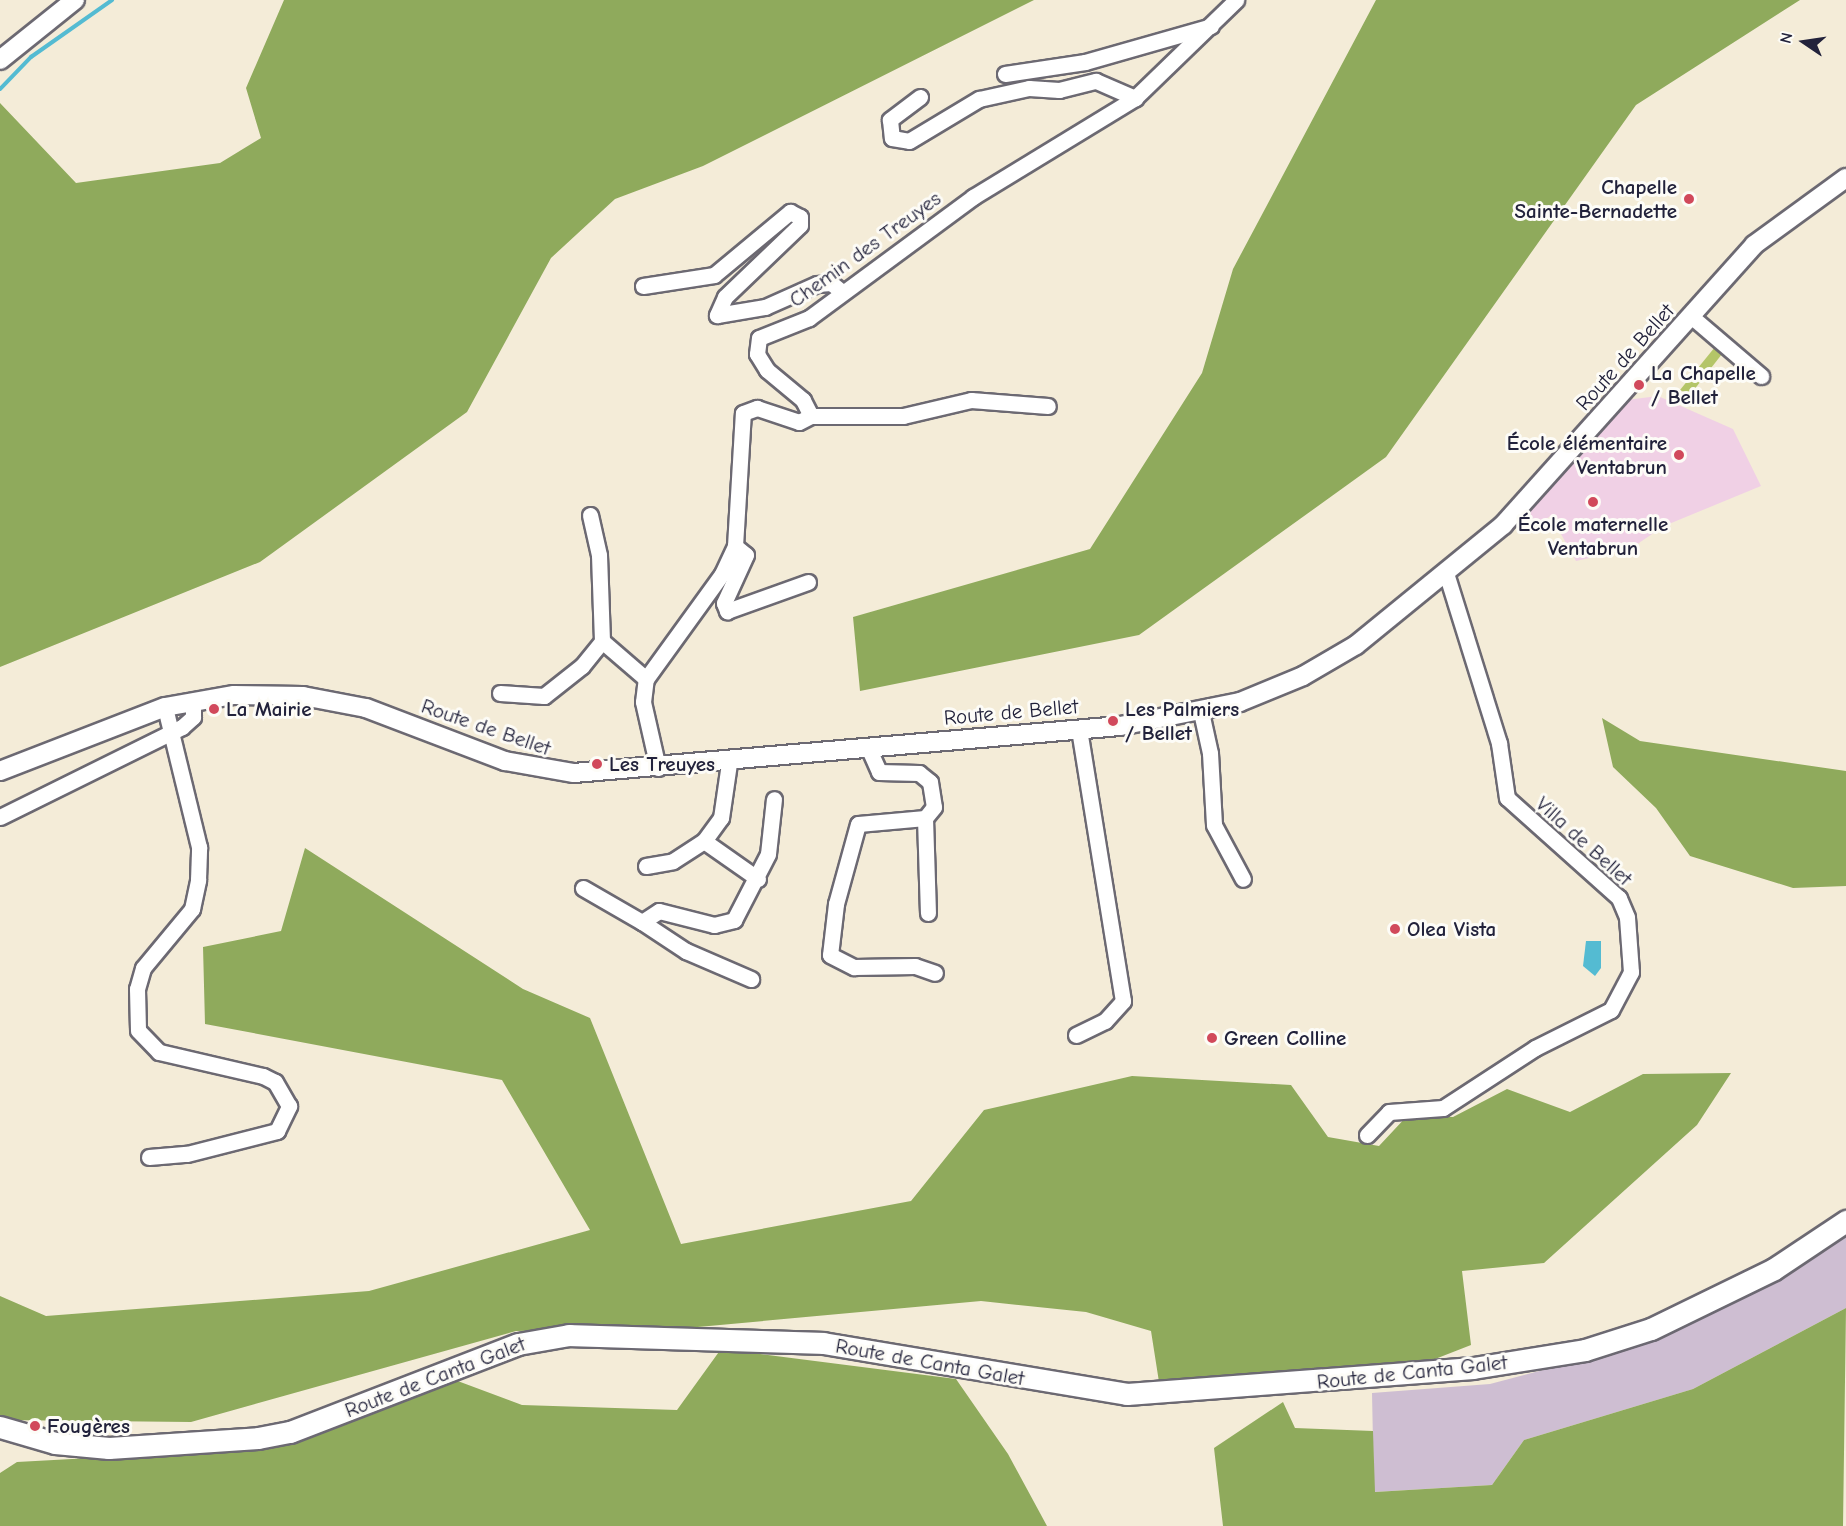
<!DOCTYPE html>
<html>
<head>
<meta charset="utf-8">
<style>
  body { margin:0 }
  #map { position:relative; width:1846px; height:1526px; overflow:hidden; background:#f4ecd8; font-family:"Comic Neue",sans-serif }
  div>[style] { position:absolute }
  .built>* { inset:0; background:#f0d0e5 }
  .industrial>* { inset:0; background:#cebed2 }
  .green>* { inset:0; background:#b4c568 }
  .forest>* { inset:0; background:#8faa5c }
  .water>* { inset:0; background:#54bbd2 }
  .stream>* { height:4px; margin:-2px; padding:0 2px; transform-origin:2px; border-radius:2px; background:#54bbd2 }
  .roads { filter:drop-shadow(2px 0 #6c6972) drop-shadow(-2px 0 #6c6972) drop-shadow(0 2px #6c6972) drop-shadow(0 -2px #6c6972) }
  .minor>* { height:15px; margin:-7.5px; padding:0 7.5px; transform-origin:7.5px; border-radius:7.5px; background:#fff }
  .tertiary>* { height:18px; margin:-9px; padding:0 9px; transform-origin:9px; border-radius:9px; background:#fff }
  .secondary>* { height:21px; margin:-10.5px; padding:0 10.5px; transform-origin:10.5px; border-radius:10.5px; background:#fff }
  .dots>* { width:16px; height:16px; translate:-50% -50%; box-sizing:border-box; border:3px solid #fdfcf7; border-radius:50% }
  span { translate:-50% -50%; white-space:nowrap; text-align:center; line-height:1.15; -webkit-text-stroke:6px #fdfcf7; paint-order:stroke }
  .poi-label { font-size:21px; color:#22223b; font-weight:700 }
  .right { translate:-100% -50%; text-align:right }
  .left { translate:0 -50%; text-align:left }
  .street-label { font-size:21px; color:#22223b }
  .north { position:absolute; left:1774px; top:12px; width:60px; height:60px; -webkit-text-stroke:4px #fdfcf7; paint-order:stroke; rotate:283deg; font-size:16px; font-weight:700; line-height:24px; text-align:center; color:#22223b }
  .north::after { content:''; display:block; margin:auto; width:21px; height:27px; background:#22223b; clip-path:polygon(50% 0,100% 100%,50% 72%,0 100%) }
</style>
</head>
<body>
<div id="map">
  <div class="built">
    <div style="clip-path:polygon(1658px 396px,1733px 429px,1761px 486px,1664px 526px,1630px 549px,1576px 561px,1551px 516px,1523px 532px,1518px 524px,1626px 400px)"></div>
  </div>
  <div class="industrial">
    <div style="clip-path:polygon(1846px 1230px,1846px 1308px,1693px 1389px,1524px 1440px,1492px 1485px,1374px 1492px,1372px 1393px,1490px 1384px,1650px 1342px,1759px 1289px)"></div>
  </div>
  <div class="green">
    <div style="clip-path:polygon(1715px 347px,1722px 354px,1690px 395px,1680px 390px)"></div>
  </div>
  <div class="forest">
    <div style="clip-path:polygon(284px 0,1034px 0,703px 166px,615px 199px,551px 258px,467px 412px,260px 562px,0 667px,0 103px,76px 183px,220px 163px,261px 138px,246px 88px)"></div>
    <div style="clip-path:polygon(1376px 0,1800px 0,1636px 105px,1386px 457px,1139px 635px,860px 691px,853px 617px,1090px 549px,1202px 373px,1233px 269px)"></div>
    <div style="clip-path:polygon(1602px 718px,1640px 741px,1846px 771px,1846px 886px,1793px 888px,1690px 856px,1656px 808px,1613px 767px)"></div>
    <div style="clip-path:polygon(305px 848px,523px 989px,590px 1018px,681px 1244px,911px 1201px,984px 1110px,1132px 1076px,1291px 1085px,1328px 1137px,1379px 1146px,1408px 1115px,1453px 1117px,1507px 1089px,1570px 1112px,1643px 1074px,1731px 1073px,1697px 1125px,1544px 1263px,1462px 1271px,1471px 1345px,1430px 1361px,1159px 1382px,1151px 1331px,1086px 1312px,981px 1301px,698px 1327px,516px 1331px,191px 1422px,0 1420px,0 1296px,46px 1316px,369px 1291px,590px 1230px,502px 1080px,205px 1024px,203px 947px,281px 931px)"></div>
    <div style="clip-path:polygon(1846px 1308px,1843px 1526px,1223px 1526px,1214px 1448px,1283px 1402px,1295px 1428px,1373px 1431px,1375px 1492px,1492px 1485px,1524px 1440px,1693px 1389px)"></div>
    <div style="clip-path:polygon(721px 1349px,956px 1379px,1008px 1454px,1047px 1526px,0 1526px,0 1473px,17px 1462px,273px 1448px,455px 1380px,522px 1405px,677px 1410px)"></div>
  </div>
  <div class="water">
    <div style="clip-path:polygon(1586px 941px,1601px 941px,1601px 968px,1595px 976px,1583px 966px)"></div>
  </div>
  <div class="stream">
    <div style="left:0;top:89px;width:45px;rotate:-45.9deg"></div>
    <div style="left:31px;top:57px;width:99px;rotate:-35.1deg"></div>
  </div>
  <div class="roads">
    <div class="minor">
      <div style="left:1005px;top:74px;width:81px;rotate:-8.5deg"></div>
      <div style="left:1085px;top:62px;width:131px;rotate:-15.9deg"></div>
      <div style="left:920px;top:97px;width:38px;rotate:143deg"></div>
      <div style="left:890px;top:120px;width:18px;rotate:84deg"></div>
      <div style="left:892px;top:138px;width:17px;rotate:10deg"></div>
      <div style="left:909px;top:141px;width:82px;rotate:-31deg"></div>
      <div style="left:979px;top:99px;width:51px;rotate:-12.4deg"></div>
      <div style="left:1029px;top:88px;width:30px;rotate:4deg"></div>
      <div style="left:1059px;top:90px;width:38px;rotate:-14deg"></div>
      <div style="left:1096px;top:81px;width:43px;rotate:23.6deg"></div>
      <div style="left:643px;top:286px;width:72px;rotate:-8.8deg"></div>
      <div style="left:714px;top:275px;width:99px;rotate:-39.7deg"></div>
      <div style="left:790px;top:212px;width:11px;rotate:27deg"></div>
      <div style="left:800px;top:217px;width:8px;rotate:90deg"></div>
      <div style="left:800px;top:225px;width:104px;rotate:136.2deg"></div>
      <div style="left:725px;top:297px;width:20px;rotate:114deg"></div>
      <div style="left:717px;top:315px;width:49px;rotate:-9.5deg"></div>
      <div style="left:765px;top:307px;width:57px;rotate:-23.9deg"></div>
      <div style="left:817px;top:284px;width:14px;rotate:-4deg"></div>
      <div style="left:831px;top:283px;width:14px;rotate:39deg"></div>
      <div style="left:1692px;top:317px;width:91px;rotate:40.5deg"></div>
      <div style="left:811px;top:416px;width:92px"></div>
      <div style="left:903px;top:416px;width:70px;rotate:-13.2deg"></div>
      <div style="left:971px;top:400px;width:77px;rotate:4.5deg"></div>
      <div style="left:590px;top:515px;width:41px;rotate:77.3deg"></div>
      <div style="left:599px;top:555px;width:86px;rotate:88deg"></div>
      <div style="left:602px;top:641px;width:58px;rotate:40.8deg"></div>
      <div style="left:735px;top:546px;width:14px;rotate:39deg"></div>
      <div style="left:746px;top:555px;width:53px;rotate:114.6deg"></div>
      <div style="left:724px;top:603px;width:9px;rotate:69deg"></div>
      <div style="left:727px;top:611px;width:86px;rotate:-19.7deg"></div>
      <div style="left:500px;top:693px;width:44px;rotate:3.9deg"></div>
      <div style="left:544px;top:696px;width:48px;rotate:-38.3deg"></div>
      <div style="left:582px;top:666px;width:32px;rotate:-51deg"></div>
      <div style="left:1201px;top:712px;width:42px;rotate:77.6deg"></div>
      <div style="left:1210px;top:753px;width:72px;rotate:86.8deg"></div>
      <div style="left:1214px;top:825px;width:61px;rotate:61.8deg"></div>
      <div style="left:868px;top:747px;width:27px;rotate:66deg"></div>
      <div style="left:879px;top:772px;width:40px;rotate:1.4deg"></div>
      <div style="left:919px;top:773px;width:14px;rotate:39deg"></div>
      <div style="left:930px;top:782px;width:25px;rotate:81deg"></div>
      <div style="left:934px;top:807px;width:14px;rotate:129deg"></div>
      <div style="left:925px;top:818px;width:67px;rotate:174.9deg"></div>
      <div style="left:858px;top:824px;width:83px;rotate:105.4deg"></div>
      <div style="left:836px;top:904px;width:51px;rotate:96.7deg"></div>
      <div style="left:830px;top:955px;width:27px;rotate:27deg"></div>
      <div style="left:854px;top:967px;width:61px;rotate:-0.9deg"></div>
      <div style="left:915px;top:966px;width:21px;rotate:19deg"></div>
      <div style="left:658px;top:768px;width:68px;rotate:-102.8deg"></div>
      <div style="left:643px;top:702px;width:23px;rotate:-83deg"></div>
      <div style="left:646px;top:679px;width:130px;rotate:-54.1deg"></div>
      <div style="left:722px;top:574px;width:31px;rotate:-65deg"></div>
      <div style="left:735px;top:546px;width:133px;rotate:-86.6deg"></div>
      <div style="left:743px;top:413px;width:15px;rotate:-20deg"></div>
      <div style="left:757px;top:408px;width:44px;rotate:18.4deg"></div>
      <div style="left:799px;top:422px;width:13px;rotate:-27deg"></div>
      <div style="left:811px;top:416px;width:18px;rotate:-117deg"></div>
      <div style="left:803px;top:400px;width:47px;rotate:-140.2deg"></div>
      <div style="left:767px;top:370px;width:19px;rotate:-122deg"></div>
      <div style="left:757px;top:354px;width:16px;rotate:-83deg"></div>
      <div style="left:759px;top:338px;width:54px;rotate:-21.8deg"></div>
      <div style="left:809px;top:318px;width:204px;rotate:-36.4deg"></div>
      <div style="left:973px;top:197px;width:190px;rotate:-31.4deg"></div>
      <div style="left:1135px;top:98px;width:141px;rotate:-44.1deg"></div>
      <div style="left:0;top:817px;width:203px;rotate:-26.3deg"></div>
      <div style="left:182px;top:727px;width:15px;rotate:-42deg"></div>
      <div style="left:193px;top:717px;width:15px;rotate:-90deg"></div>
      <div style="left:925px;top:818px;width:95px;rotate:88.2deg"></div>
      <div style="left:704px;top:841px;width:66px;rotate:35.1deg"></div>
      <div style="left:646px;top:866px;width:27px;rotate:-10deg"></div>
      <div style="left:673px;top:861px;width:37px;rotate:-33deg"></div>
      <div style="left:704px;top:841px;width:29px;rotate:-54deg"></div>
      <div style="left:721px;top:818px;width:56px;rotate:-81.7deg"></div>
      <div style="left:583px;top:888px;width:68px;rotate:30deg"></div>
      <div style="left:642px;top:922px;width:20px;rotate:-33deg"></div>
      <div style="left:659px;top:911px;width:57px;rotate:14.3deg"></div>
      <div style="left:714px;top:925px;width:21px;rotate:-14deg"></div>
      <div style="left:734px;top:920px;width:74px;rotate:-62.7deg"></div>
      <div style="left:768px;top:854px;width:55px;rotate:-83.8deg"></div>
      <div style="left:642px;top:922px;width:53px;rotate:33.4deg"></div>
      <div style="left:686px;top:951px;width:71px;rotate:23.3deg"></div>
      <div style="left:1076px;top:1035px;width:32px;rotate:-26deg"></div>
      <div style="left:1105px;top:1021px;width:27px;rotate:-48deg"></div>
      <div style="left:1123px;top:1001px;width:276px;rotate:-99.2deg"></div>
      <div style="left:1367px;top:1135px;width:32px;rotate:-46deg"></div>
      <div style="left:1389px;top:1112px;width:54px;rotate:-4.2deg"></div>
      <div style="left:1443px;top:1108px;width:110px;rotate:-33.1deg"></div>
      <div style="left:1535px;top:1048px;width:85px;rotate:-26.6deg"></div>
      <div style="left:1611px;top:1010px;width:43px;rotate:-62.2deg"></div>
      <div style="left:1631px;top:972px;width:55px;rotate:-94.2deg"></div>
      <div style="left:1627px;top:917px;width:21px;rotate:-113deg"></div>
      <div style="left:1619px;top:898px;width:150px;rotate:-138.2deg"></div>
      <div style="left:1507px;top:798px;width:56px;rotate:-98.3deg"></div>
      <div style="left:1499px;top:743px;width:178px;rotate:-107.3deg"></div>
      <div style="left:149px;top:1157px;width:38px;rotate:-5deg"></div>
      <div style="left:187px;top:1154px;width:93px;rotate:-14.3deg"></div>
      <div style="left:277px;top:1131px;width:28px;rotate:-64deg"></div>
      <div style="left:289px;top:1106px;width:28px;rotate:-120deg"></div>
      <div style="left:275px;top:1082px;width:13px;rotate:-153deg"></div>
      <div style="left:263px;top:1076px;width:107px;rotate:-167deg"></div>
      <div style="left:159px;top:1052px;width:30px;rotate:-134deg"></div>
      <div style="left:138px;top:1030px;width:41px;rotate:-91.4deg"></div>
      <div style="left:137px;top:989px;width:22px;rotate:-74deg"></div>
      <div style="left:143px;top:968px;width:77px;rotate:-50.3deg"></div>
      <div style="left:192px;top:909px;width:30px;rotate:-78deg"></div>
      <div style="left:198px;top:880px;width:33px;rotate:-88deg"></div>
      <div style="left:199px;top:847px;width:144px;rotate:-103.7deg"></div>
    </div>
    <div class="tertiary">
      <div style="left:0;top:60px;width:96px;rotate:-38.7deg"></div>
      <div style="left:0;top:771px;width:177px;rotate:-21.2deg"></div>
      <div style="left:165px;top:707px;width:70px;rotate:-9.9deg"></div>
      <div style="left:234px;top:695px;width:69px;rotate:0.8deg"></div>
      <div style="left:303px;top:696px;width:64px;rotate:10.8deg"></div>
      <div style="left:366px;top:708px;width:149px;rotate:20.9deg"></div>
      <div style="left:505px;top:761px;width:70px;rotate:9.9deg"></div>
      <div style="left:574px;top:773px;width:548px;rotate:-4.92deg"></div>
      <div style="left:1120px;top:726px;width:122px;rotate:-11.3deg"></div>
      <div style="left:1240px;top:702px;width:68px;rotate:-22.4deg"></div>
      <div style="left:1303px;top:676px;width:61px;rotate:-30.3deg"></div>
      <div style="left:1356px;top:645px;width:190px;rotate:-39.2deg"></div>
      <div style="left:1503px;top:525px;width:376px;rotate:-48.1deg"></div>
      <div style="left:1754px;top:245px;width:114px;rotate:-36.1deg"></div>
    </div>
    <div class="secondary">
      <div style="left:0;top:1427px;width:57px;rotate:16.2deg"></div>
      <div style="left:55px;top:1443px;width:54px;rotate:5.3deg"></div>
      <div style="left:109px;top:1448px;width:149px;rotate:-3.8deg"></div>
      <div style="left:258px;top:1438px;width:33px;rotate:-11deg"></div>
      <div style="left:290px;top:1432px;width:244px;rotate:-21.1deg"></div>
      <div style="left:518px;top:1344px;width:52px;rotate:-10deg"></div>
      <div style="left:569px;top:1335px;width:254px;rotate:1.8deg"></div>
      <div style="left:823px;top:1343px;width:308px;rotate:9.5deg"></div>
      <div style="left:1127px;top:1394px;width:347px;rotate:-4.3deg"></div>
      <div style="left:1473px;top:1368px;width:113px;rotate:-9.1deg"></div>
      <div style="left:1585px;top:1350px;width:69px;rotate:-17.7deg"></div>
      <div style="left:1651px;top:1329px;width:137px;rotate:-26deg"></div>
      <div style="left:1774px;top:1269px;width:87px;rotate:-33.7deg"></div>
    </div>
  </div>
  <div class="dots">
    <div style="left:1689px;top:199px;background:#d1495b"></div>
    <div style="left:1639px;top:385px;background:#d1495b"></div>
    <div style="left:1679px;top:455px;background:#d1495b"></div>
    <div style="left:1593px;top:502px;background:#d1495b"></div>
    <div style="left:214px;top:709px;background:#d1495b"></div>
    <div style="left:1113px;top:721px;background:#d1495b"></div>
    <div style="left:597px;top:764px;background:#d1495b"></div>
    <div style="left:1395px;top:929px;background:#d1495b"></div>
    <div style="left:1212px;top:1038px;background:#d1495b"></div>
    <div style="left:35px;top:1426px;background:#d1495b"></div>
  </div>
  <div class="poi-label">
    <span class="right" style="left:1677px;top:199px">Chapelle<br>Sainte-Bernadette</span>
    <span class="left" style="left:1651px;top:385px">La Chapelle<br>/ Bellet</span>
    <span class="right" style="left:1667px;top:455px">École élémentaire<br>Ventabrun</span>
    <span style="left:1593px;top:536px">École maternelle<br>Ventabrun</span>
    <span class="left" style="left:226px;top:709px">La Mairie</span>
    <span class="left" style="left:1125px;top:721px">Les Palmiers<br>/ Bellet</span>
    <span class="left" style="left:609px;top:764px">Les Treuyes</span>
    <span class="left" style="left:1407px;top:929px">Olea Vista</span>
    <span class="left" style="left:1224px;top:1038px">Green Colline</span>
    <span class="left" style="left:47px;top:1426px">Fougères</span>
  </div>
  <div class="street-label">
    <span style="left:865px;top:249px;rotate:-36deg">Chemin des Treuyes</span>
    <span style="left:1625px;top:357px;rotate:-48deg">Route de Bellet</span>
    <span style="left:1011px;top:712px;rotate:-5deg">Route de Bellet</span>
    <span style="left:486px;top:727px;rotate:19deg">Route de Bellet</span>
    <span style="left:1584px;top:841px;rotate:42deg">Villa de Bellet</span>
    <span style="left:930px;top:1362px;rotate:10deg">Route de Canta Galet</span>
    <span style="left:1412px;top:1372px;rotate:-6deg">Route de Canta Galet</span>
    <span style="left:435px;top:1377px;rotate:-21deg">Route de Canta Galet</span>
  </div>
  <div class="north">N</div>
</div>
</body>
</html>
